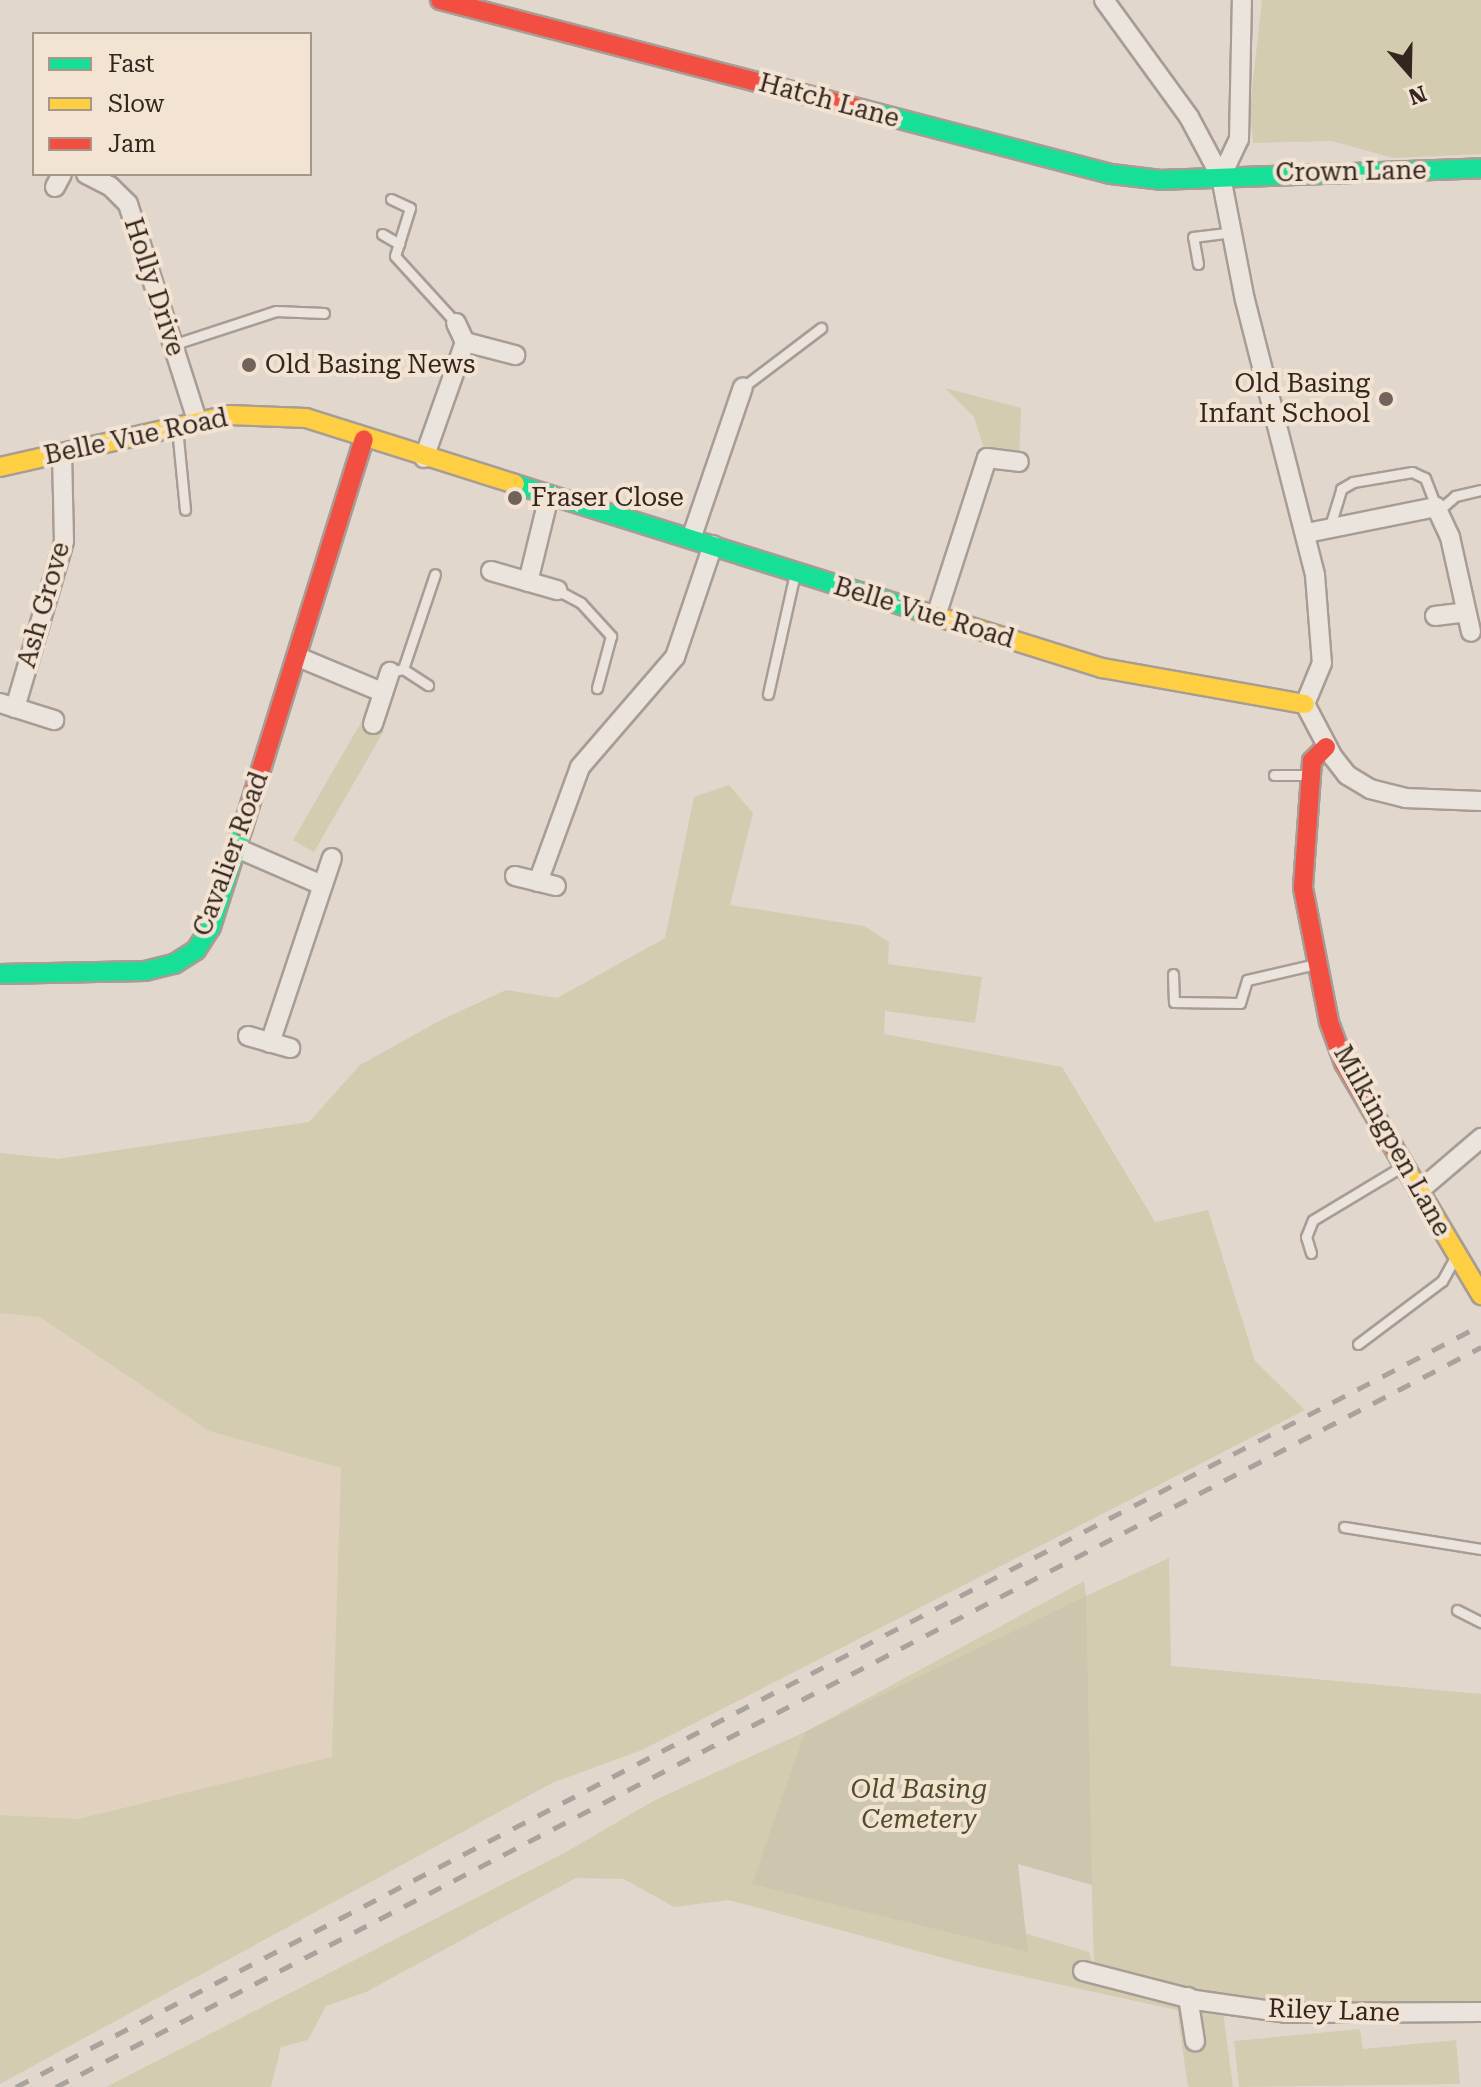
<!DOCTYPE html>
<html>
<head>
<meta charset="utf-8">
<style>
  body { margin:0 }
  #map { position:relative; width:1481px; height:2087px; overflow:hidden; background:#e2d7cc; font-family:"Roboto Serif",serif }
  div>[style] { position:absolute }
  .farmland>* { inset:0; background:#e0d2be }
  .green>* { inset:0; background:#d3ccb0; transform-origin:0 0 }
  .cemetery>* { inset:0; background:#cdc6af }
  .roads { filter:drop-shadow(2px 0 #a79d95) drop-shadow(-2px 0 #a79d95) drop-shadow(0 2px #a79d95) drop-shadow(0 -2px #a79d95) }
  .lane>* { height:9px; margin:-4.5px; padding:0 4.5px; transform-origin:4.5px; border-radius:4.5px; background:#eae4dd }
  .street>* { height:18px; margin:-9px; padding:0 9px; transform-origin:9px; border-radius:9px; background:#eae4dd }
  .fast>* { height:18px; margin:-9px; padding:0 9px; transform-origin:9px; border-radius:9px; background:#16e098 }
  .slow>* { height:18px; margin:-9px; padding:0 9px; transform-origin:9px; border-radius:9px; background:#ffcf43 }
  .jam>* { height:18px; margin:-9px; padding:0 9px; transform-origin:9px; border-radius:9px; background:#f24e42 }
  .rail>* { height:5px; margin-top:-2.5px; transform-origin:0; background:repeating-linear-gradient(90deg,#a9a39e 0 14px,transparent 0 28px) }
  .dots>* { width:22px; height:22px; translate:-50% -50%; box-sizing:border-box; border:4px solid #f2e3d3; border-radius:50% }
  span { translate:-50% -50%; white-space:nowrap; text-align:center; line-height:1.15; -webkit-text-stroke:8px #f2e3d3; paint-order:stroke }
  .street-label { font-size:26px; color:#34251f }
  .poi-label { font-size:26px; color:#34251f }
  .left { translate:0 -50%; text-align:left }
  .right { translate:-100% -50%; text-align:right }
  .park-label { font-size:26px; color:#4c4e27; font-style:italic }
  .legend { position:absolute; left:32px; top:32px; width:280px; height:144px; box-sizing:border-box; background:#f2e3d3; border:2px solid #a6978b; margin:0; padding:10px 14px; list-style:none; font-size:24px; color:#34251f }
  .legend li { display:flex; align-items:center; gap:16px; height:40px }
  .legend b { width:40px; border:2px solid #a6978b }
  .north { position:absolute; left:1369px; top:32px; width:80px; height:80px; -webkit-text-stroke:6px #f2e3d3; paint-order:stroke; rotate:160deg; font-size:22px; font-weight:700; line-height:32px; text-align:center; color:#34251f }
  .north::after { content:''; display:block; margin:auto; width:28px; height:36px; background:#34251f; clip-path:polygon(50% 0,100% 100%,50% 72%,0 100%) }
</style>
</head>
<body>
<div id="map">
  <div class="farmland">
    <div style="clip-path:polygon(0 1313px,40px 1317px,209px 1431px,341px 1468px,334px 1757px,78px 1819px,0 1815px)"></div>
  </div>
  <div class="green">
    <div style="clip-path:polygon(1262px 0,1481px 0,1481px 154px,1393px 158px,1332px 141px,1253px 143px,1250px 107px)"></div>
    <div style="clip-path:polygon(945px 388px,1021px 408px,1019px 463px,987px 458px,974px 417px)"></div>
    <div style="left:363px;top:719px;width:24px;height:140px;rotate:30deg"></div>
    <div style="clip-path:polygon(729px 785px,753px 813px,730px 905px,864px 926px,889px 942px,888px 964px,982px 977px,975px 1023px,885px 1011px,884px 1034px,1062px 1067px,1155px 1222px,1208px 1210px,1255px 1361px,1305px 1410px,642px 1750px,552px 1783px,0 2084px,0 1815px,78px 1819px,332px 1757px,341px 1468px,209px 1431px,40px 1317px,0 1313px,0 1153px,58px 1159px,309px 1122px,360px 1065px,441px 1020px,506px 990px,557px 998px,665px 938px,694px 797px)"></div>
    <div style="clip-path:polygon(evenodd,1169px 1558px,1171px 1666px,1481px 1694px,1481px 2006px,1286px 2005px,1175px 1985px,1177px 2005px,1223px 2011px,1233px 2087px,1188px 2087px,1177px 2010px,970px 1965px,729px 1900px,674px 1907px,624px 1879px,576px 1878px,366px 1992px,326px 2006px,308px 2040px,281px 2047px,271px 2087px,106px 2087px,566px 1852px,655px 1800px,805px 1732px,1084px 1581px,1086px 1596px,1169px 1558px,1086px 1612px,1085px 1657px,1094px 1966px,1089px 1952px,996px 1925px,1086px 1612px)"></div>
    <div style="clip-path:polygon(1360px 2029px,1363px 2049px,1456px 2040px,1460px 2084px,1239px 2087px,1234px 2041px)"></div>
  </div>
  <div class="cemetery">
    <div style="clip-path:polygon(1086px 1596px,1092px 1885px,1018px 1864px,1028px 1952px,752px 1884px,805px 1732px)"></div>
  </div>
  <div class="roads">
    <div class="lane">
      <div style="left:391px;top:199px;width:21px;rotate:25deg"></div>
      <div style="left:410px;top:208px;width:50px;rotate:107.4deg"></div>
      <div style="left:395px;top:256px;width:91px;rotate:47.7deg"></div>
      <div style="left:382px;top:234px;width:20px;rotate:30deg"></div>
      <div style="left:1198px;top:264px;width:27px;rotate:-100deg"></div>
      <div style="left:1193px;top:237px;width:38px;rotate:-7deg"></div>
      <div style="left:172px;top:345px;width:109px;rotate:-18.1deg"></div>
      <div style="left:276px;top:311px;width:48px;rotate:2.4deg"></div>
      <div style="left:743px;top:387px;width:98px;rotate:-37.1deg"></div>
      <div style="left:177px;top:428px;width:82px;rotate:84.4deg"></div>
      <div style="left:1438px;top:511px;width:23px;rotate:-41deg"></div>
      <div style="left:1455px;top:496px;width:27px;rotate:-13deg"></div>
      <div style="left:1330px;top:526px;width:39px;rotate:-73deg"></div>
      <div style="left:1341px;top:489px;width:14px;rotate:-30deg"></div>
      <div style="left:1353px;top:482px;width:60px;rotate:-9.6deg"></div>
      <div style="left:1412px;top:472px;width:14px;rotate:25deg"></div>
      <div style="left:1425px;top:478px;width:31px;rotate:69deg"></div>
      <div style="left:557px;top:590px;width:27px;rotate:28deg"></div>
      <div style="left:581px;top:603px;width:45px;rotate:47.7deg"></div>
      <div style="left:611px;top:636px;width:54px;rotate:105.1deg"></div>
      <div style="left:403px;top:669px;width:30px;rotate:33deg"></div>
      <div style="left:390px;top:672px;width:13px;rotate:-13deg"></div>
      <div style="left:403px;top:669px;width:100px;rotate:-71.4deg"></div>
      <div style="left:768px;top:694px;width:124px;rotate:-77.4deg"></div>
      <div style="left:1274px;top:775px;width:34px"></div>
      <div style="left:1173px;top:974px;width:28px;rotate:88deg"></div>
      <div style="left:1174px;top:1002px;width:66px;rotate:0.9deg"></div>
      <div style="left:1240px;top:1003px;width:24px;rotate:-73deg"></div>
      <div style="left:1247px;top:980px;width:70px;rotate:-13.2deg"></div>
      <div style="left:1311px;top:1253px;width:17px;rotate:-107deg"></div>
      <div style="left:1306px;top:1237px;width:18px;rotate:-68deg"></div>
      <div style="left:1313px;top:1220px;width:105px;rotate:-31deg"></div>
      <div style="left:1358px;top:1344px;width:105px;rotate:-36.9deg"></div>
      <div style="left:1442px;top:1281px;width:26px;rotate:-61deg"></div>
      <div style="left:1344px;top:1527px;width:139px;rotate:9.1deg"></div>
      <div style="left:1457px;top:1610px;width:27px;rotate:27deg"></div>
    </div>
    <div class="street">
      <div style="left:1104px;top:0;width:145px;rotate:54deg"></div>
      <div style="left:1189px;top:117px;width:68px;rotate:61.9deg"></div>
      <div style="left:1221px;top:177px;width:125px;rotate:79deg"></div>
      <div style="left:1245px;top:300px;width:284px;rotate:75.7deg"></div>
      <div style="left:1315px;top:575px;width:88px;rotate:85.5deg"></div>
      <div style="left:1322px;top:663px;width:44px;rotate:112.5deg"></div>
      <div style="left:1305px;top:704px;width:60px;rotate:62.2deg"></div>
      <div style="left:1333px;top:757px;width:23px;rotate:52deg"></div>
      <div style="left:1347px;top:775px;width:27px;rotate:31deg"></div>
      <div style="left:1370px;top:789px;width:36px;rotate:14deg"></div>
      <div style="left:1405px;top:798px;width:76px;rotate:2.3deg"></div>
      <div style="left:86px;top:174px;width:27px;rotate:27deg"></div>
      <div style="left:110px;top:186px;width:25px;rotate:45deg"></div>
      <div style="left:128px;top:204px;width:227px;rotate:72.3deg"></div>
      <div style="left:1221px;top:177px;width:42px;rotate:-64.7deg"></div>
      <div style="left:1239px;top:139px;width:139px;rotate:-88.8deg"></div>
      <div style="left:55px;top:187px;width:15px;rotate:-62deg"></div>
      <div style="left:456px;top:323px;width:21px;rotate:65deg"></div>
      <div style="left:465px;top:342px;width:52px;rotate:14.6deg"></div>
      <div style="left:424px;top:458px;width:123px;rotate:-70.5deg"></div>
      <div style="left:1307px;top:533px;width:132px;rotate:-11.4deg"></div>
      <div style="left:1436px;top:507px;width:33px;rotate:65deg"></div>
      <div style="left:1450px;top:537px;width:97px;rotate:77.5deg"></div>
      <div style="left:692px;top:536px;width:157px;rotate:-71.1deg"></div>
      <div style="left:491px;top:571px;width:69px;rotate:16.1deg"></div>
      <div style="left:528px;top:582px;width:89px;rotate:-76.3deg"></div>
      <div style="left:936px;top:616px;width:166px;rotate:-72.1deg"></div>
      <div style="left:987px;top:458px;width:32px;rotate:7deg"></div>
      <div style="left:1435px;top:616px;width:31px;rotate:-7deg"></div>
      <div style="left:298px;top:657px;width:91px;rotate:22.6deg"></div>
      <div style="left:0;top:703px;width:57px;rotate:17.5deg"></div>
      <div style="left:15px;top:708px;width:174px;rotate:-73.6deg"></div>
      <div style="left:64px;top:541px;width:87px;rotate:-91.3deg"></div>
      <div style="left:373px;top:724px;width:55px;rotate:-71.9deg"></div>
      <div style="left:237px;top:848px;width:93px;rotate:23.5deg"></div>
      <div style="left:515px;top:876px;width:42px;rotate:13.7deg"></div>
      <div style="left:538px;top:882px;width:122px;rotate:-69.9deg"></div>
      <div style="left:580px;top:767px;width:145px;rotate:-49.2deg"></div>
      <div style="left:675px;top:657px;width:118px;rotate:-71.3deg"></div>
      <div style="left:248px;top:1036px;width:44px;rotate:15.9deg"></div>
      <div style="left:270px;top:1043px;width:195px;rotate:-71.5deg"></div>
      <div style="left:1419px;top:1191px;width:82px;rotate:-40.5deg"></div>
      <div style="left:1083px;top:1971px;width:116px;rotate:14.5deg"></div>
      <div style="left:1195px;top:2000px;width:92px;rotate:8.1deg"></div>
      <div style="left:1286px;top:2013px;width:195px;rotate:-0.3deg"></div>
      <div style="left:1188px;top:1997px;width:45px;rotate:81deg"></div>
    </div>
    <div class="fast">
      <div style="left:861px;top:109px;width:258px;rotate:14.6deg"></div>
      <div style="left:1111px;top:174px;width:50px;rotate:6.8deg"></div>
      <div style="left:1161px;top:180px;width:320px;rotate:-2.1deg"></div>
      <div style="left:515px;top:484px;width:428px;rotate:17.4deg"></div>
      <div style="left:0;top:974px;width:145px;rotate:-1.2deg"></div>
      <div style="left:145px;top:971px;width:30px;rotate:-14deg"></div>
      <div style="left:174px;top:964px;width:26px;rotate:-32deg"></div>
      <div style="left:196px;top:950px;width:27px;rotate:-57deg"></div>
      <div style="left:211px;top:927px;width:105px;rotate:-72.3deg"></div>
    </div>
    <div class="slow">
      <div style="left:0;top:467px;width:235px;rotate:-12.8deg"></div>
      <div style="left:229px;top:415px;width:77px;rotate:2.2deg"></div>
      <div style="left:306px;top:418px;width:219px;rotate:17.5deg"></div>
      <div style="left:923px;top:612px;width:188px;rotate:17.4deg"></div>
      <div style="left:1102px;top:668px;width:206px;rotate:10.1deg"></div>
      <div style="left:1398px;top:1155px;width:163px;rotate:59.3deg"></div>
    </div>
    <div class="jam">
      <div style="left:440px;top:0;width:435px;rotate:14.5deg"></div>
      <div style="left:1326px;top:747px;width:20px;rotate:135deg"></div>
      <div style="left:1312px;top:761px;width:127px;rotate:94.1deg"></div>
      <div style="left:1303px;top:888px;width:136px;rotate:79deg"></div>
      <div style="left:1329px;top:1022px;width:44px;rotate:69.9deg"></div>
      <div style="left:1344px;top:1063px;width:107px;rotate:59.6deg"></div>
      <div style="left:243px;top:827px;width:406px;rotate:-72.7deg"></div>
    </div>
  </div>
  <div class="rail">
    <div style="left:16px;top:2087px;width:1651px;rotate:-27.48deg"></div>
    <div style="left:56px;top:2087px;width:1606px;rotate:-27.44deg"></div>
  </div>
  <div class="dots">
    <div style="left:249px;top:365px;background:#71635c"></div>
    <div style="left:1386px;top:399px;background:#71635c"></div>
    <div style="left:515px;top:498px;background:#71635c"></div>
  </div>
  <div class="street-label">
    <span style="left:829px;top:101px;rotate:15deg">Hatch Lane</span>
    <span style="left:1351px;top:172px;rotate:-1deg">Crown Lane</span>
    <span style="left:154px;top:287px;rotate:72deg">Holly Drive</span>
    <span style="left:136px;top:437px;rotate:-12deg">Belle Vue Road</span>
    <span style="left:44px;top:605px;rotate:-74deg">Ash Grove</span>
    <span style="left:924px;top:613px;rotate:17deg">Belle Vue Road</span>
    <span style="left:231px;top:854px;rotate:-70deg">Cavalier Road</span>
    <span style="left:1392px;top:1141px;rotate:61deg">Milkingpen Lane</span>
    <span style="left:1334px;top:2011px;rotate:2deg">Riley Lane</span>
  </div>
  <div class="poi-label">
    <span class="left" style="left:265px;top:365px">Old Basing News</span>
    <span class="right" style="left:1370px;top:399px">Old Basing<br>Infant School</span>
    <span class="left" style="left:531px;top:498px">Fraser Close</span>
  </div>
  <div class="park-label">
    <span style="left:919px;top:1805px">Old Basing<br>Cemetery</span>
  </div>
  <ul class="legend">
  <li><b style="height:10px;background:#16e098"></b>Fast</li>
  <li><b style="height:10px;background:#ffcf43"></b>Slow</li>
  <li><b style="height:10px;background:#f24e42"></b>Jam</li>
  </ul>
  <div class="north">N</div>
</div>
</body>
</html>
